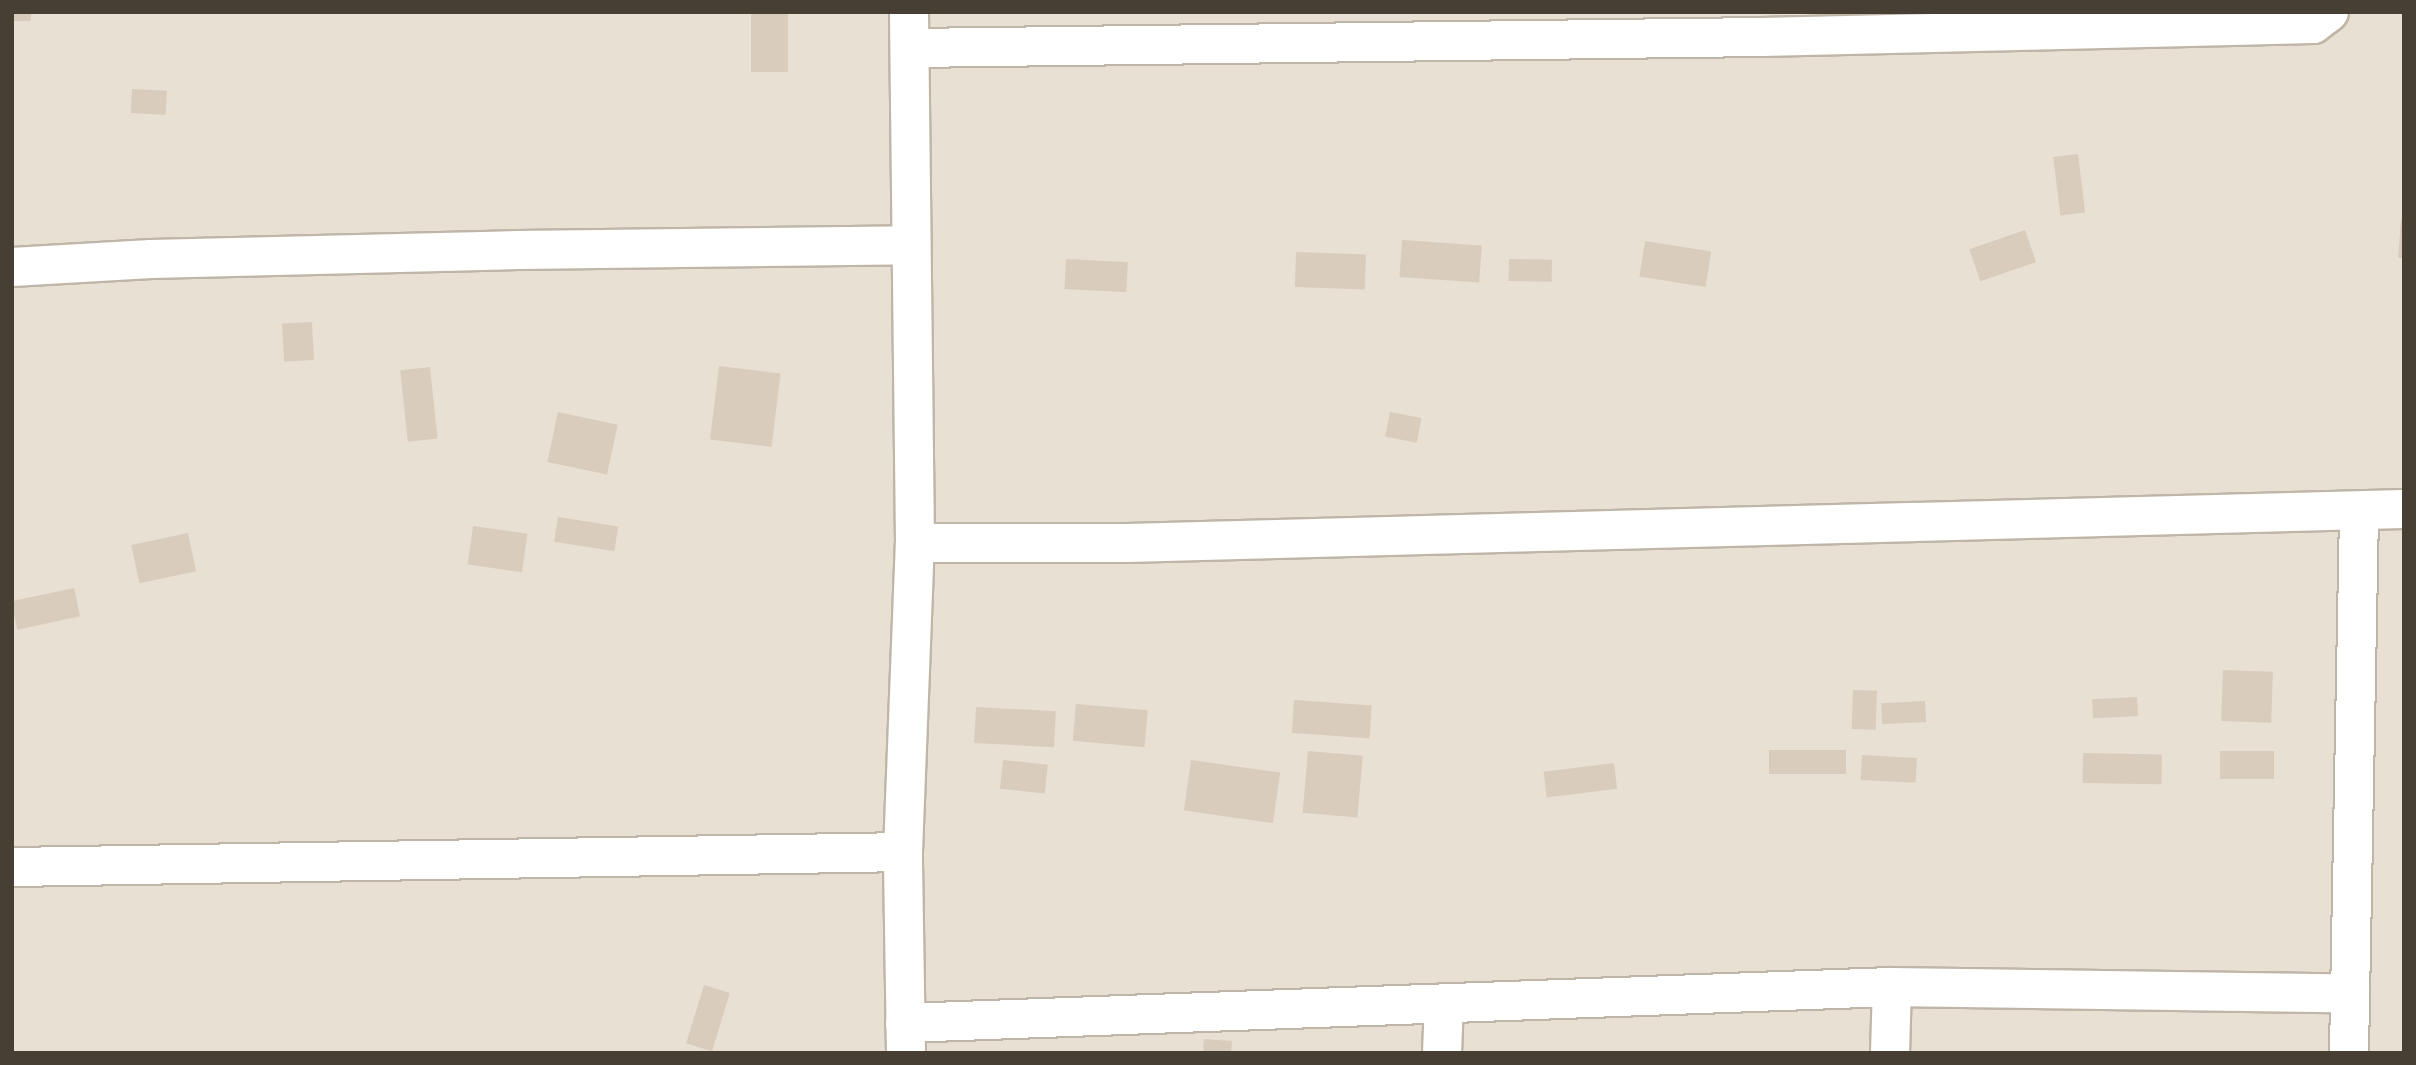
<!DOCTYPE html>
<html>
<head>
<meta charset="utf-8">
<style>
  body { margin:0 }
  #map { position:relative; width:2416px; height:1065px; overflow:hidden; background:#f4eee5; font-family:Poppins,sans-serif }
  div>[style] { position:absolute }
  .residential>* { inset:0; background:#e8e0d3; transform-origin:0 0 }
  .building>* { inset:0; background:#d9ccbc; transform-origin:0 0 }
  .roads { filter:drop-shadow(2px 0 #c0b6a7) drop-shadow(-2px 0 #c0b6a7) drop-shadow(0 2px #c0b6a7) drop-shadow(0 -2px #c0b6a7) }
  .minor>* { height:38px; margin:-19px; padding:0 19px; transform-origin:19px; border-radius:19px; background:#fff }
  span { translate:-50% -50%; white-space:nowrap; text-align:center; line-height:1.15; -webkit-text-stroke:6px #fff; paint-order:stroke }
  .frame { position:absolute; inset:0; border:14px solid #473e34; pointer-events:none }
</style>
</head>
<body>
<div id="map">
  <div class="residential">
    <div style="left:12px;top:12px;width:2392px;height:1041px"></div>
  </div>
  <div class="building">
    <div style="left:12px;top:12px;width:19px;height:9px"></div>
    <div style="left:751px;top:12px;width:37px;height:60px"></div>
    <div style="left:132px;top:89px;width:35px;height:24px;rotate:3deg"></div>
    <div style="left:2078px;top:154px;width:59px;height:25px;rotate:83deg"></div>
    <div style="clip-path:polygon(2401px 220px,2404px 221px,2404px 258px,2398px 258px)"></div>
    <div style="left:2025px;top:230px;width:34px;height:59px;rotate:71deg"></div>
    <div style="left:1402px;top:240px;width:80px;height:37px;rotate:4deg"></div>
    <div style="left:1645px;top:241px;width:67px;height:36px;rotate:9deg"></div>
    <div style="left:1296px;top:252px;width:70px;height:35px;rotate:2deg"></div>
    <div style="left:1066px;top:259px;width:62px;height:30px;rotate:3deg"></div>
    <div style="left:1509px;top:259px;width:43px;height:22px;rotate:1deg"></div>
    <div style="left:312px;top:322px;width:38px;height:30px;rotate:87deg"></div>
    <div style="left:719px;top:366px;width:62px;height:74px;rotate:7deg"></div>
    <div style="left:430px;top:367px;width:72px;height:30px;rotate:84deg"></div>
    <div style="left:558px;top:412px;width:61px;height:51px;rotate:12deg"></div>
    <div style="left:1390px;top:412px;width:32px;height:25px;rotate:11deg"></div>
    <div style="left:558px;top:517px;width:61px;height:25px;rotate:9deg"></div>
    <div style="left:473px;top:526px;width:55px;height:39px;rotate:8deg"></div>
    <div style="left:188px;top:533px;width:39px;height:58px;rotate:78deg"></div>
    <div style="left:74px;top:588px;width:29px;height:64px;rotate:78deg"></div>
    <div style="left:2223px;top:670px;width:50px;height:51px;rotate:2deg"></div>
    <div style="left:1853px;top:690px;width:24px;height:39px;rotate:2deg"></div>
    <div style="left:2137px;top:697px;width:19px;height:45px;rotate:87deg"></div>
    <div style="left:1294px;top:700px;width:78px;height:33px;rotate:4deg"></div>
    <div style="left:1925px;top:701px;width:21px;height:44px;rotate:87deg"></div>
    <div style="left:1076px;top:704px;width:72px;height:37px;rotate:5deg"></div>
    <div style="left:976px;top:707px;width:80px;height:36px;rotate:3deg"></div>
    <div style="left:1846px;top:750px;width:24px;height:77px;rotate:90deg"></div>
    <div style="left:1308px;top:751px;width:55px;height:62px;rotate:5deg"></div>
    <div style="left:2220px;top:751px;width:54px;height:28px"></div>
    <div style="left:2083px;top:753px;width:79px;height:30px;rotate:1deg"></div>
    <div style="left:1862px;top:755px;width:55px;height:25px;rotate:3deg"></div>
    <div style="left:1003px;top:760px;width:45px;height:29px;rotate:6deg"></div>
    <div style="left:1191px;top:760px;width:90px;height:51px;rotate:8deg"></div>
    <div style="left:1614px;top:763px;width:26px;height:71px;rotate:83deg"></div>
    <div style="left:704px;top:985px;width:27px;height:61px;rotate:17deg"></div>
    <div style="clip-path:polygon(1204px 1039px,1232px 1041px,1231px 1053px,1203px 1053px)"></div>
  </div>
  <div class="roads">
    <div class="minor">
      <div style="left:911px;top:48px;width:851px;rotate:-0.74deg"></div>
      <div style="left:1762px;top:37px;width:551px;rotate:-1.35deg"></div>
      <div style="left:2313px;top:24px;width:20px;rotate:-37deg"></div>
      <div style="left:12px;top:267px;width:139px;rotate:-3.3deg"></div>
      <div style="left:151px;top:259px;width:367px;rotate:-1.4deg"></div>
      <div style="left:518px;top:250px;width:393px;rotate:-0.7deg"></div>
      <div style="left:915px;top:543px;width:212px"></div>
      <div style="left:1127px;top:543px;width:1277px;rotate:-1.53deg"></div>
      <div style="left:12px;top:867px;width:891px;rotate:-0.96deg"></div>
      <div style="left:905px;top:1023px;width:988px;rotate:-2.09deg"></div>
      <div style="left:1892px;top:987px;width:458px;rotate:0.8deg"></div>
      <div style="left:906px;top:1053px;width:201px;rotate:-90.9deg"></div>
      <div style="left:903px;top:852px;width:309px;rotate:-87.8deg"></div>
      <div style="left:915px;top:543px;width:531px;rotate:-90.65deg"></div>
      <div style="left:1442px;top:1053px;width:49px;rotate:-87.7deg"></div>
      <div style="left:1890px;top:1053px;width:66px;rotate:-88.3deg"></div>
      <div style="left:2349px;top:1053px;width:542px;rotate:-88.94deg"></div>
    </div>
  </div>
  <div class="frame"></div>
</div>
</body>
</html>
